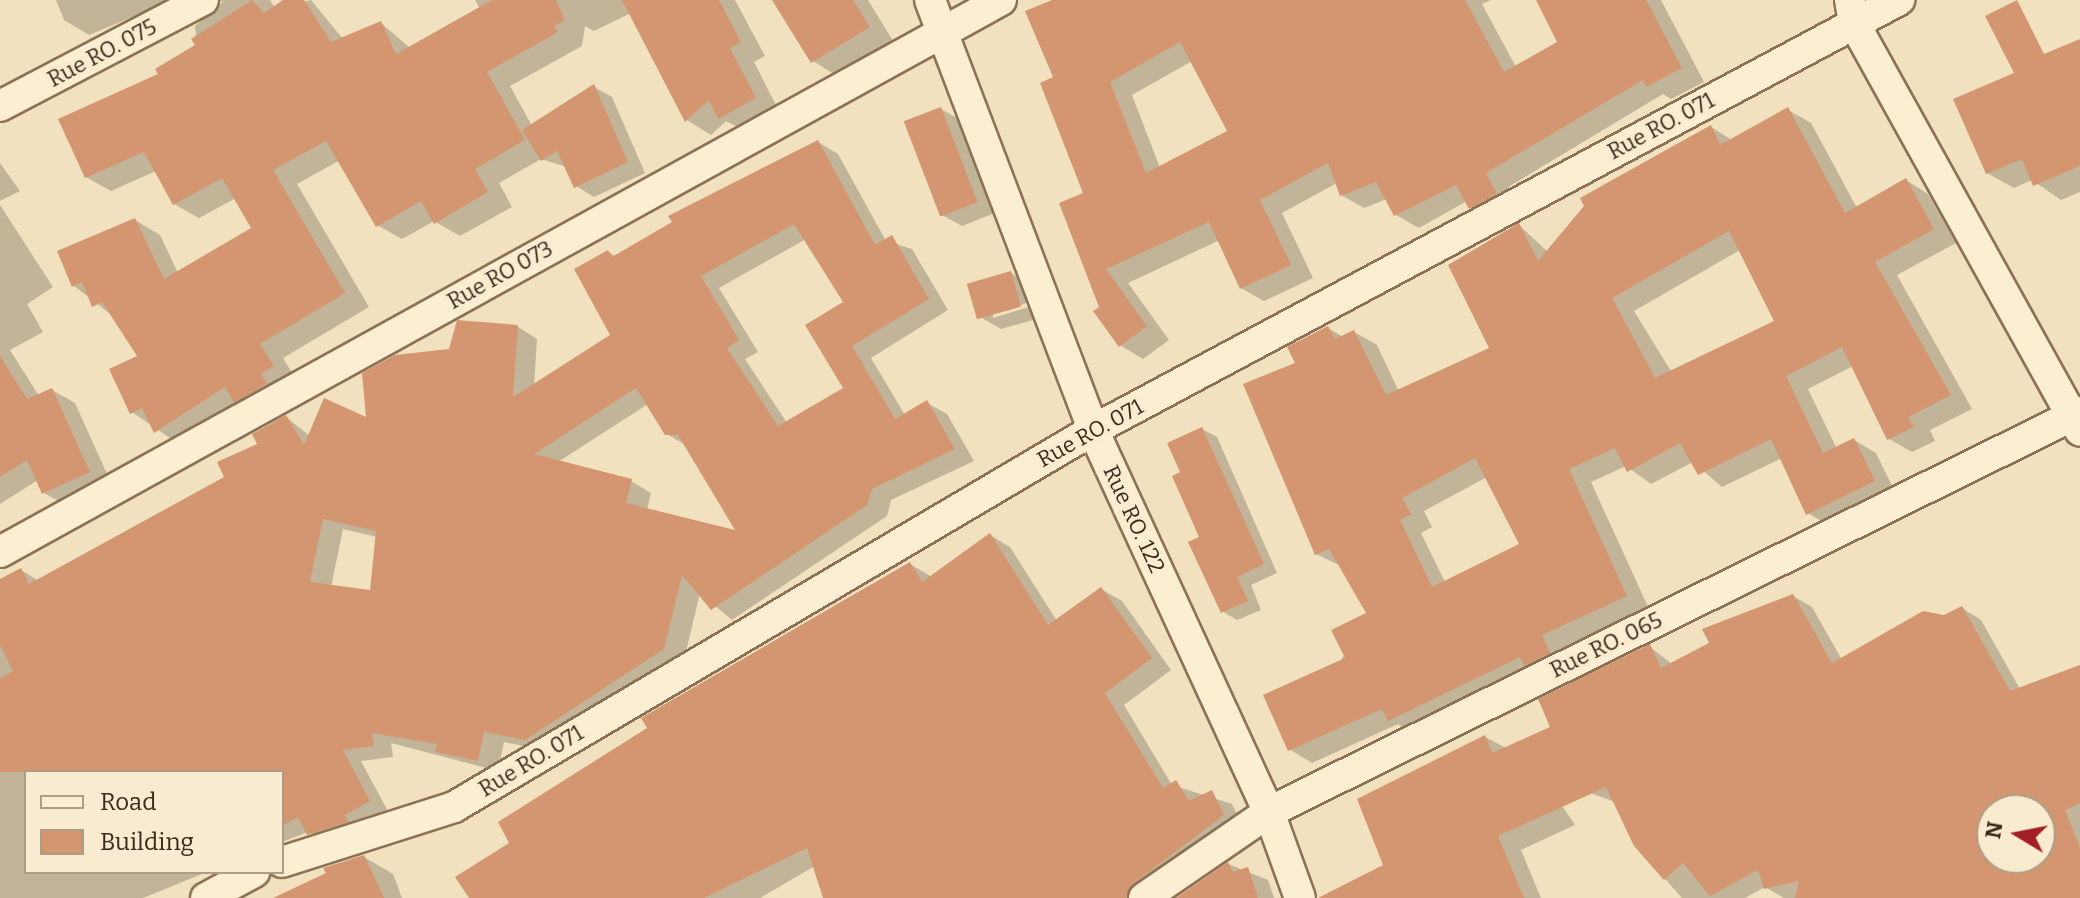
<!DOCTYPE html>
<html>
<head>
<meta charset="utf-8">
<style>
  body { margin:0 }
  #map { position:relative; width:2080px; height:898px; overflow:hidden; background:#f2e1be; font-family:Bitter,serif }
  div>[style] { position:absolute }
  .shadow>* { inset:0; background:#0003 }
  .building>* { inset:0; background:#d49670; transform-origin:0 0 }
  .roads { filter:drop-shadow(2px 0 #8c7155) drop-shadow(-2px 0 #8c7155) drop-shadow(0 2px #8c7155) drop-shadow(0 -2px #8c7155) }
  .street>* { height:30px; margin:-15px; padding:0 15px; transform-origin:15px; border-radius:15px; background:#fceed2 }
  span { translate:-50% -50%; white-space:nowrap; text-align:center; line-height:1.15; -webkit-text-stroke:6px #f9ebcf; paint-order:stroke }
  .street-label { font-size:22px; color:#3a291b }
  .legend { position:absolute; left:24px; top:770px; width:260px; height:104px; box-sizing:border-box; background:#f9ebcf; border:2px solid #ad9d87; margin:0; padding:10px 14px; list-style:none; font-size:24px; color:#3a291b }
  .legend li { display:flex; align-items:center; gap:16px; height:40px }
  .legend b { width:40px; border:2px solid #ad9d87 }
  .north { position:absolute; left:1976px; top:794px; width:80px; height:80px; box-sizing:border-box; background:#f9ebcf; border:2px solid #ad9d87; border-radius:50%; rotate:280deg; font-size:22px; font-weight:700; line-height:32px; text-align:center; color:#3a291b }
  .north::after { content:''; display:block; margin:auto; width:28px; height:36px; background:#a11f24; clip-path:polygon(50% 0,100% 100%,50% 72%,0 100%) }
</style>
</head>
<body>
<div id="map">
  <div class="shadow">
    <div style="clip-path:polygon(56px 0,173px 0,89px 35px,64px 20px)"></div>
    <div style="clip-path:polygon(191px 0,270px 0,275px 8px,311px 0,343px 39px,381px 23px,410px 48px,480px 9px,475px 0,735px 0,765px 56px,754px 62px,780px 113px,745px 131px,726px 121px,711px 135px,687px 120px,631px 13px,594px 31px,585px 26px,582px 46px,510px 86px,532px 126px,594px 87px,612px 97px,645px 173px,594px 197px,576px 186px,567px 167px,541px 159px,499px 183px,512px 207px,460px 236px,434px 221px,402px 239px,377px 225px,340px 160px,297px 184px,369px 307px,283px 358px,297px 381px,180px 445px,132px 412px,140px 357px,114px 317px,73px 285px,135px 220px,160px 235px,178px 273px,253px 228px,236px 198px,199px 218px,174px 204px,156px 171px,111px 191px,86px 177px,161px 75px,197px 46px,195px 26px,224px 1px,203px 7px)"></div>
    <div style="clip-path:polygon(786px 0,868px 0,893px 41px,837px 76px,813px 61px)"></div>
    <div style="clip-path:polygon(evenodd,1053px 0,1491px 0,1482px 4px,1516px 67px,1560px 42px,1538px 0,1661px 0,1704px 82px,1671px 99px,1663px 94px,1508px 187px,1519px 207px,1494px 221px,1467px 201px,1419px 228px,1396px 215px,1387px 199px,1364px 208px,1341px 195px,1337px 183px,1282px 213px,1313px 278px,1264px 301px,1241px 288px,1220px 240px,1128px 283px,1169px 340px,1143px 359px,1120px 345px,1101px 307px,1085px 194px,1056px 78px,1053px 0,1192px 61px,1230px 132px,1160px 168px,1132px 95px,1192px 61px)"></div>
    <div style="clip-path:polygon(2080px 43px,2080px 192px,2061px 200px,2032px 180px,2014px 188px,1987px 173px)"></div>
    <div style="clip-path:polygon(941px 109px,960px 120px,995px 213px,962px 226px,942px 215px)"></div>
    <div style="clip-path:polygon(evenodd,1788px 110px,1811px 123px,1857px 208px,1906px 180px,1928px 194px,1956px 243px,1897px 275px,1972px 409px,1930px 430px,1935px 441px,1912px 452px,1889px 439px,1853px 366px,1808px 389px,1837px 449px,1854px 440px,1876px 453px,1896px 494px,1831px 527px,1808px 513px,1782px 458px,1722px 487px,1693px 462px,1651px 484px,1626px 466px,1591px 482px,1649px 609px,1564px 648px,1572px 666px,1412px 733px,1398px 724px,1312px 763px,1289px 749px,1368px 614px,1341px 566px,1316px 554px,1297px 364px,1328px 328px,1343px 337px,1354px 332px,1377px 345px,1399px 392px,1492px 349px,1519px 225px,1548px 252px,1711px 127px,1732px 140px,1788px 110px,1740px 250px,1776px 322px,1674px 376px,1634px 311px,1740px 250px,1788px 110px,1487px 477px,1521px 545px,1445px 582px,1421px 533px,1432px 527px,1424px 511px,1487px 477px)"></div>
    <div style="clip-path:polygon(evenodd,818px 142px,838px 154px,886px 241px,912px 249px,948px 310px,871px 358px,905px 415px,927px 403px,947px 414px,974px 461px,891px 500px,887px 516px,732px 620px,700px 593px,684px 660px,546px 751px,504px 742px,498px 771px,391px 743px,393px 757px,361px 761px,389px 813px,329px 845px,308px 832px,282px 842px,282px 772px,26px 772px,26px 872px,207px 872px,143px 898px,0 898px,0 581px,21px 570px,39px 581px,226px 478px,286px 417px,310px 436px,369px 420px,450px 351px,518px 327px,537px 339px,534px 386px,612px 336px,608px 252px,617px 257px,818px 142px,806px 239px,846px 302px,846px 389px,787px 423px,745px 359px,758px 352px,719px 288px,806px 239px,818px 142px,648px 404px,667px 434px,687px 446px,739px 533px,647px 510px,651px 493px,631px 481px,558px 462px,648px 404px,818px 142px,343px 529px,377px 537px,372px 592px,331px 587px,343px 529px)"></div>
    <div style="clip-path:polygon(0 163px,20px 191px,0 201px)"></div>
    <div style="clip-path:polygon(0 205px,53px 287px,27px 304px,43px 332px,10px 350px,39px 396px,52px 390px,75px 403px,112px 485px,67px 506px,44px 493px,38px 480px,0 504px)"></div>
    <div style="clip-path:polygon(evenodd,1011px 273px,1030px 285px,1040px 318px,1001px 329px,982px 318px,1011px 273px,1030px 302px,1032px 306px,993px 318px,993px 313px,1030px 302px)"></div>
    <div style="clip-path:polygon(1202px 429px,1217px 437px,1277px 573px,1251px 585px,1261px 610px,1237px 620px,1222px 611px,1183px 473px)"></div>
    <div style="clip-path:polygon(990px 535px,1010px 547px,1057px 621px,1101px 589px,1122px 601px,1171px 670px,1124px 705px,1172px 785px,1232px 804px,1243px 827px,1153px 898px,825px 898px,815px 866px,760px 898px,471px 898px,511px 844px,650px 729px,644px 718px,856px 593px,910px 564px,932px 577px)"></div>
    <div style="clip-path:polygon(evenodd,1793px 596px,1812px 607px,1842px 660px,1962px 608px,1981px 620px,2020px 689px,2080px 665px,2080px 898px,1784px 898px,1765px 887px,1745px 898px,1682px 898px,1635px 845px,1615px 802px,1590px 793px,1552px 728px,1650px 647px,1672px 664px,1793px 596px,1992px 810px,2040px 810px,2040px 858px,1992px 858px,1992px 810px)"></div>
    <div style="clip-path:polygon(1485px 737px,1533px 762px,1575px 825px,1521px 850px,1541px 898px,1359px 898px,1353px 880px,1385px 866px)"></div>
    <div style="clip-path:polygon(364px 857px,393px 874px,402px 898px,280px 898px)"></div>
    <div style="clip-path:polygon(1228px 864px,1268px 880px,1274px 898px,1179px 898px)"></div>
  </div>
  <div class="building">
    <div style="clip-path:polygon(252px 0,264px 13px,283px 0,304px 0,331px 42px,381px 21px,396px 54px,492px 0,556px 0,565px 20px,554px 26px,558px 32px,487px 72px,525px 140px,475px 169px,488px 192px,434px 224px,421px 201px,376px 227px,326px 141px,273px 170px,345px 293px,260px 344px,274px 366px,261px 374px,267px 384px,234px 403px,225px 387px,154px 433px,142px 408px,130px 414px,109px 369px,137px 356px,102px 302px,92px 307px,82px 282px,72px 287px,57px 251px,135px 218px,164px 279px,251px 228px,222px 178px,173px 205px,144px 152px,85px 178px,58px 119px,158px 74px,155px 69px,195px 45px,191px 39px)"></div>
    <div style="clip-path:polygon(622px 0,719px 0,741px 42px,730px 48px,756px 98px,718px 119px,709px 100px,685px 122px)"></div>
    <div style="clip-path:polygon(772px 0,853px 0,870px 27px,811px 63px)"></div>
    <div style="clip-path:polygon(evenodd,1052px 0,1465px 0,1504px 72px,1557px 42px,1536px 0,1646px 0,1682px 68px,1646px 87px,1643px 80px,1486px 173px,1497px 194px,1469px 209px,1456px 185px,1394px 216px,1376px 182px,1340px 196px,1328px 163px,1260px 200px,1291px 265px,1240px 289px,1209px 222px,1106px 269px,1147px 326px,1119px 347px,1093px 311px,1099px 307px,1059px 203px,1083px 193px,1040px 83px,1053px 77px,1025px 11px,1052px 0,1180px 42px,1227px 131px,1146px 173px,1110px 82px,1180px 42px)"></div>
    <div style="clip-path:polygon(2017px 0,2044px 54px,2080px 39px,2080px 166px,2033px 186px,2022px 159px,1986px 174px,1953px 99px,2014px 73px,1985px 16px)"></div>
    <div style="clip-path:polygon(594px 84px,628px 162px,574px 188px,557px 151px,541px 161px,522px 130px)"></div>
    <div style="left:941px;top:107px;width:102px;height:40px;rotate:69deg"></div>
    <div style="clip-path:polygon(evenodd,1788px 107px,1845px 213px,1906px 178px,1934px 229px,1875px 262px,1951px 395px,1908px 417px,1914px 427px,1887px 440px,1842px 347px,1786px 376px,1823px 453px,1854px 438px,1875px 481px,1806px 515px,1771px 439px,1698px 475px,1680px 443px,1627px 472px,1615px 448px,1569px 469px,1627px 596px,1542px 635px,1550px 653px,1524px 666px,1520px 657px,1388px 721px,1382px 709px,1288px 751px,1263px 695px,1345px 658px,1331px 630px,1366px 613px,1329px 549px,1315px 555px,1243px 384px,1295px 363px,1287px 347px,1328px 326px,1335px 339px,1354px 330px,1386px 395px,1489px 348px,1448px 265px,1519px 223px,1538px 261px,1584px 206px,1580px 198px,1711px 125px,1720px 145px,1788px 107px,1729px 231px,1774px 321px,1655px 378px,1612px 298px,1729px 231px,1788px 107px,1475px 458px,1519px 544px,1432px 587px,1400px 520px,1411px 514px,1402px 498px,1475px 458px)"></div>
    <div style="clip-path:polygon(evenodd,818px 140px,875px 245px,892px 235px,929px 299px,852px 346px,895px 419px,927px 400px,955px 449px,872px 489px,867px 505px,711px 610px,682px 575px,664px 649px,525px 740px,484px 732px,478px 761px,435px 752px,437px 744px,372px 733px,374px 746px,343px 750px,370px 801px,345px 815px,348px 822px,307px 835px,298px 817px,282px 826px,282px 772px,0 772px,0 678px,13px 671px,0 645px,0 579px,21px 568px,29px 584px,224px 477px,217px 462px,257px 444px,252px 434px,286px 415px,304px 445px,324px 398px,366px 417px,362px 373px,395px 355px,449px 349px,457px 320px,518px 325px,513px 397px,610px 335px,574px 269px,608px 250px,612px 257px,672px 222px,668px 216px,818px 140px,794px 224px,843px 302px,805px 325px,843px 388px,778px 426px,727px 348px,739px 340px,701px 276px,794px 224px,818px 140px,636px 388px,665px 435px,678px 435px,735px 530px,626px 503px,632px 479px,534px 454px,636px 388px,818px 140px,323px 519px,376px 531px,370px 590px,310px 582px,323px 519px)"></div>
    <div style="left:1011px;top:271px;width:37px;height:46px;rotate:74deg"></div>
    <div style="clip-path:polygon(0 356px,27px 399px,52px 388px,90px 472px,42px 494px,27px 460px,0 477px)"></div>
    <div style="clip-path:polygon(1202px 427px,1264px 564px,1237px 577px,1248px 601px,1221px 613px,1188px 542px,1199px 537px,1172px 476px,1180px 472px,1167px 443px)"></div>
    <div style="clip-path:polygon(990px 533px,1048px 625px,1101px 587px,1152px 658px,1105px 693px,1163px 788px,1176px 780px,1189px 801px,1212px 790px,1224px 815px,1134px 883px,1126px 898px,823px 898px,807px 848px,704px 898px,469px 898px,455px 877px,509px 843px,498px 822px,647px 728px,641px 718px,910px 562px,922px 582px)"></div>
    <div style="clip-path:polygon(evenodd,1793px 594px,1832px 663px,1923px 611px,1944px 615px,1962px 606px,2010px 691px,2080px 665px,2080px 803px,2065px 810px,2080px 848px,2080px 898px,1795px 898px,1799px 881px,1764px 889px,1758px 870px,1710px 896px,1683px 863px,1664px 880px,1634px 846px,1606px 787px,1498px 836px,1524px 898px,1318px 898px,1383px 865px,1357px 799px,1485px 735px,1492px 753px,1550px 727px,1538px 699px,1650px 644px,1661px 668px,1709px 643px,1702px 629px,1793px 594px,1992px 810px,2040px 810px,2040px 858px,1992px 858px,1992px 810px)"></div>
    <div style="clip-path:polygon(364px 855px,384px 898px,273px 898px,326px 873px,323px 868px)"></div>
    <div style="clip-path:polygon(1228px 862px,1233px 872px,1248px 867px,1258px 898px,1176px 898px)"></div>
  </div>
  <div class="roads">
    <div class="street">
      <div style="left:930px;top:0;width:460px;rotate:69.2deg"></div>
      <div style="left:1093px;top:430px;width:421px;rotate:65.3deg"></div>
      <div style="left:1269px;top:812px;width:91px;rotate:70.2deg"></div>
      <div style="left:1850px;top:0;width:23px;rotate:80deg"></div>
      <div style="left:1854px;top:23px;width:466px;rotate:61deg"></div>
      <div style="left:0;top:106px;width:229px;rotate:-27.6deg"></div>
      <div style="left:0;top:552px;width:1143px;rotate:-28.87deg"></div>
      <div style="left:282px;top:862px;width:181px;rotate:-17.7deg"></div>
      <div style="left:454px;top:807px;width:742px;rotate:-30.54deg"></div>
      <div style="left:1093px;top:430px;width:914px;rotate:-28.08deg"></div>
      <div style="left:206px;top:898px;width:55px;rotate:-28.4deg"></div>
      <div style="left:1144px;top:898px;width:152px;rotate:-34.5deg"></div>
      <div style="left:1269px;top:812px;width:904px;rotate:-26.25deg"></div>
    </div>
  </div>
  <div class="street-label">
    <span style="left:102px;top:53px;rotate:-28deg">Rue RO. 075</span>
    <span style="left:1661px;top:126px;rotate:-28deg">Rue RO. 071</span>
    <span style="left:500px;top:275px;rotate:-29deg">Rue RO 073</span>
    <span style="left:1090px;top:433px;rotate:-29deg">Rue RO. 071</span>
    <span style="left:1134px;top:519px;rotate:65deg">Rue RO. 122</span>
    <span style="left:1606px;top:645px;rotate:-26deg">Rue RO. 065</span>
    <span style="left:531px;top:761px;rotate:-31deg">Rue RO. 071</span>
  </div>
  <ul class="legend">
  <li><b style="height:10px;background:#fceed2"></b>Road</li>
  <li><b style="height:22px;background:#d49670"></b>Building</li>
  </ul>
  <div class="north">N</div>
</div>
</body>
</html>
